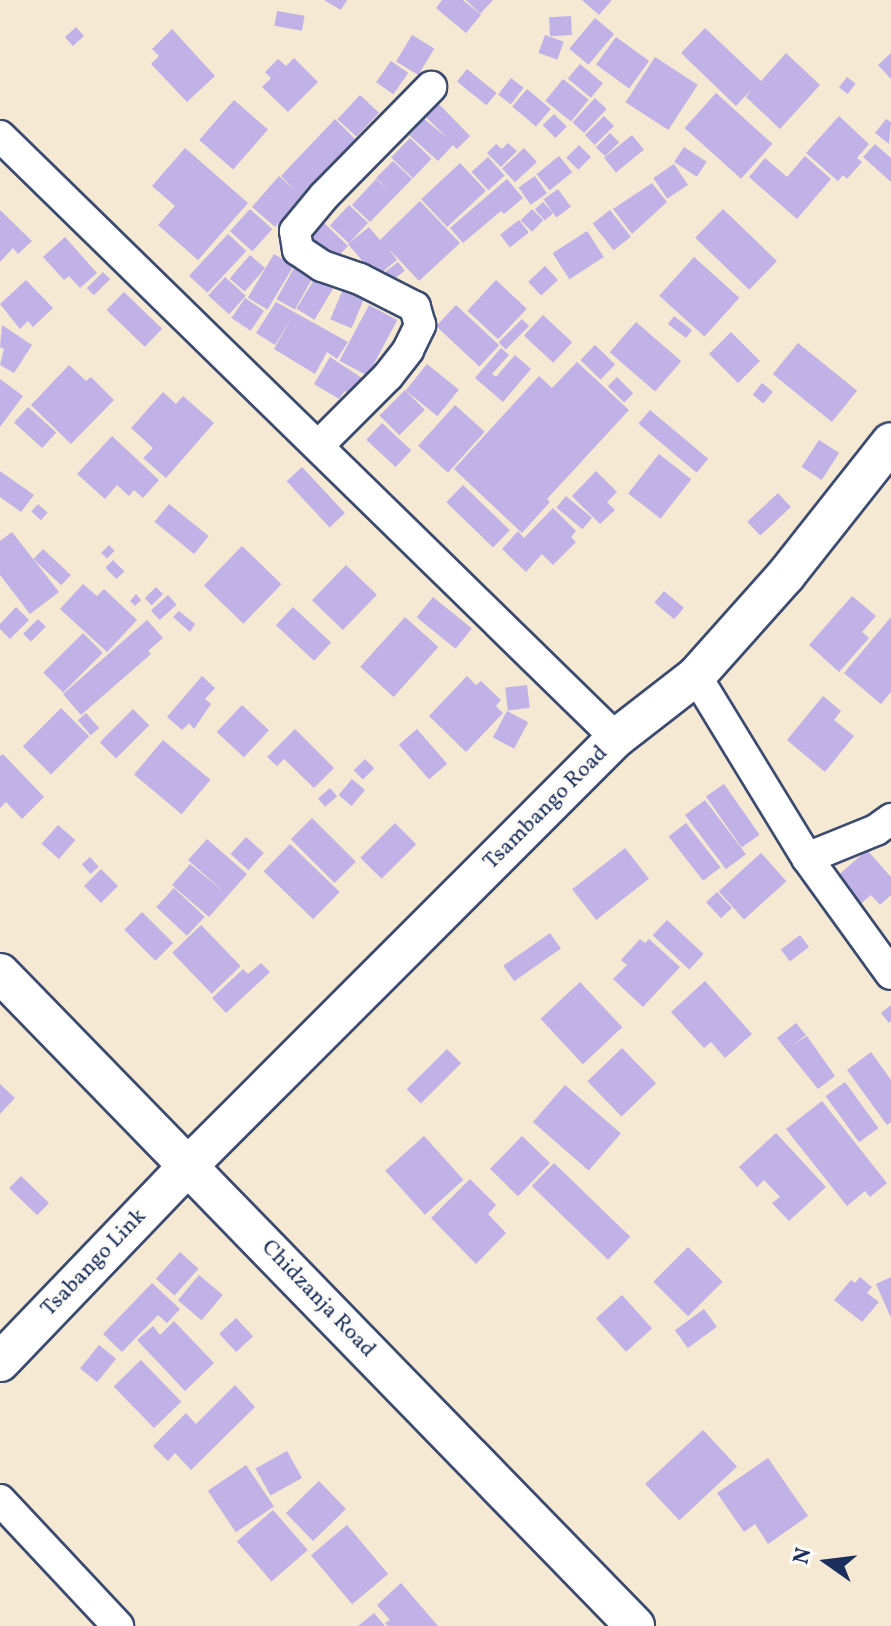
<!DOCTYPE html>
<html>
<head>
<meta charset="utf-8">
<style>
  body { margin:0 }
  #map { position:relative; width:891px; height:1626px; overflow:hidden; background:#f5e9d3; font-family:Vollkorn,serif }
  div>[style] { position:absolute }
  .building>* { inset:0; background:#c0b1e6; transform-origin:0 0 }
  .roads { filter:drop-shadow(2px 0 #3c4b70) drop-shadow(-2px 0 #3c4b70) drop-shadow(0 2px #3c4b70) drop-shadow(0 -2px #3c4b70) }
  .minor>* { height:30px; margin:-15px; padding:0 15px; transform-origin:15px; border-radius:15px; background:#fff }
  .tertiary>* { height:38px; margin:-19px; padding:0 19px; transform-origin:19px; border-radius:19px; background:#fff }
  span { translate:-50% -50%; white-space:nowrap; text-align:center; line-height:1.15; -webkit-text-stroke:6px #fdfcf7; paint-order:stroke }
  .street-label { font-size:22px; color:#1b2f5e }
  .north { position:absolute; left:787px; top:1522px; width:80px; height:80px; -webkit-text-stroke:6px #fdfcf7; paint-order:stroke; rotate:284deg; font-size:22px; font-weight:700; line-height:32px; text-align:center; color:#1b2f5e }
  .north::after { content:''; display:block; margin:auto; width:28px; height:36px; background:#1b2f5e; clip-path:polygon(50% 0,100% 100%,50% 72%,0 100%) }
</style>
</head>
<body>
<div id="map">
  <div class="building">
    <div style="clip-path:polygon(324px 0,347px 0,341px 10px)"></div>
    <div style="clip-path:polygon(442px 0,463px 0,481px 15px,466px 33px,436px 8px)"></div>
    <div style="clip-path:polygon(466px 0,493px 0,480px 14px)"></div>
    <div style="clip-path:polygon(582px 0,612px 0,599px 15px)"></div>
    <div style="left:277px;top:11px;width:28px;height:15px;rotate:10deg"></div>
    <div style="left:571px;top:16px;width:19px;height:22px;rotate:87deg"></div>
    <div style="left:595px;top:18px;width:25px;height:40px;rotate:40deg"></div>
    <div style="left:76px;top:27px;width:12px;height:15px;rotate:48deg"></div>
    <div style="clip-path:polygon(705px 28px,761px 81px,786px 53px,820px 85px,780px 129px,746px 97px,753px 88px,736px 106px,681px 53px)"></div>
    <div style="clip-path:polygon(172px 29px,215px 76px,187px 102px,151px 64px,159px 56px,152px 49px)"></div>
    <div style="left:412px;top:35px;width:26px;height:31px;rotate:31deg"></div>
    <div style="left:545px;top:35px;width:20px;height:19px;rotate:20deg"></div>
    <div style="left:616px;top:37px;width:41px;height:34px;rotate:36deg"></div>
    <div style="clip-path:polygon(891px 53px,891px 79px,878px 65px)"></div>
    <div style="left:655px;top:57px;width:51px;height:54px;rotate:33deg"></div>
    <div style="clip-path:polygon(294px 58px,318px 82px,288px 112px,262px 87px,271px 78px,265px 72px,278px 59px,286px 66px)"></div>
    <div style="left:391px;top:61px;width:21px;height:26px;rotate:35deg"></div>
    <div style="left:580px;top:64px;width:30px;height:19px;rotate:40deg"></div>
    <div style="left:467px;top:69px;width:38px;height:16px;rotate:39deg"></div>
    <div style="left:847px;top:77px;width:11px;height:13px;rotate:38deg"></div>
    <div style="left:511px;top:78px;width:16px;height:21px;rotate:38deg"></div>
    <div style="left:563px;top:79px;width:33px;height:28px;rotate:39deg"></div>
    <div style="left:527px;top:89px;width:31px;height:23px;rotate:40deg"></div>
    <div style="left:716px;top:93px;width:76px;height:47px;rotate:42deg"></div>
    <div style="left:360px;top:95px;width:26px;height:33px;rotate:43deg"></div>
    <div style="left:595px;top:98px;width:16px;height:33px;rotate:43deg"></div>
    <div style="left:234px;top:100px;width:45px;height:53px;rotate:41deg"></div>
    <div style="clip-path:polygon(438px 103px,470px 136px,457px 149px,453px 145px,438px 161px,409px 135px,424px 119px,447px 138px,425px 116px)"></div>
    <div style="left:554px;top:114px;width:18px;height:16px;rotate:45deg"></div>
    <div style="left:604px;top:116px;width:14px;height:27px;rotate:45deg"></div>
    <div style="clip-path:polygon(839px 116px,869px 144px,857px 158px,862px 162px,847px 179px,843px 175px,838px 181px,806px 153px)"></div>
    <div style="clip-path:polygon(335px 119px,356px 140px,275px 227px,252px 207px,279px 176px,296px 191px,281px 176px)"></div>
    <div style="clip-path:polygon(886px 119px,891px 122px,889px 144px,875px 133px)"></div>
    <div style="left:610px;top:133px;width:13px;height:20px;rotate:45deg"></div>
    <div style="left:632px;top:135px;width:19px;height:36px;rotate:51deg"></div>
    <div style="left:410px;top:138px;width:30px;height:27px;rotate:44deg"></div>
    <div style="clip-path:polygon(508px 143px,517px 151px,501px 167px,487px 153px,496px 144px,502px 149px)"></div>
    <div style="clip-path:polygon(875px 144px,891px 158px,891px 182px,863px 157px)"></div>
    <div style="left:579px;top:145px;width:17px;height:18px;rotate:45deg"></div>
    <div style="left:684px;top:147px;width:27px;height:18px;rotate:33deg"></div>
    <div style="clip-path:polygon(185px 148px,248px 203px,198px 260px,158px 225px,175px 206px,152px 186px)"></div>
    <div style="left:524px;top:148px;width:19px;height:30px;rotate:47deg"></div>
    <div style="left:559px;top:156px;width:21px;height:29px;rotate:51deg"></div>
    <div style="clip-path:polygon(805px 156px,831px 179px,797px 219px,749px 177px,765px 158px,787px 177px)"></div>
    <div style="left:488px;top:157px;width:25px;height:22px;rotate:48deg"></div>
    <div style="clip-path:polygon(393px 161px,412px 179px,370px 222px,352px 205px,376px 179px,391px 192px,376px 178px)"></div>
    <div style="left:460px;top:163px;width:38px;height:53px;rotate:47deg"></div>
    <div style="left:674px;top:164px;width:25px;height:25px;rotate:56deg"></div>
    <div style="left:535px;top:176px;width:21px;height:20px;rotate:55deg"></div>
    <div style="clip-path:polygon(507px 179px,523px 198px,504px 214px,501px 211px,463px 243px,450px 228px)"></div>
    <div style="clip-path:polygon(652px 183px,667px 202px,632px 234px,613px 209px)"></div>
    <div style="left:558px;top:189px;width:22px;height:18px;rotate:54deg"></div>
    <div style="clip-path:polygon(420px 201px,460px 243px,419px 281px,388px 248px,397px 260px,376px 277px,348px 244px,369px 227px,380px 240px)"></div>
    <div style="left:543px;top:202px;width:15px;height:11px;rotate:48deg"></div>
    <div style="left:349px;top:205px;width:26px;height:28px;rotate:43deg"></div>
    <div style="left:250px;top:209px;width:30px;height:30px;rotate:42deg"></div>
    <div style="left:532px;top:209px;width:16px;height:16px;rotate:45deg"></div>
    <div style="left:723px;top:209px;width:75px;height:40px;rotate:44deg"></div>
    <div style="clip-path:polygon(0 210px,32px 241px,18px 254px,13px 248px,0 262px)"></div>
    <div style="left:610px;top:210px;width:34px;height:22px;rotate:52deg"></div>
    <div style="left:320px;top:219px;width:39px;height:19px;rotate:44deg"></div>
    <div style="left:519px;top:220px;width:16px;height:24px;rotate:52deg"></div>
    <div style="left:587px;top:231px;width:31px;height:41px;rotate:57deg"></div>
    <div style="left:228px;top:234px;width:25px;height:57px;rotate:43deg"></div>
    <div style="clip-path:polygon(65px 237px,97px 273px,80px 288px,69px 276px,64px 280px,43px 257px)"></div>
    <div style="left:274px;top:254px;width:23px;height:51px;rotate:31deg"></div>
    <div style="left:250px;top:255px;width:20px;height:31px;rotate:41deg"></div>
    <div style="left:694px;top:257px;width:61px;height:52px;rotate:42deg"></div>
    <div style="left:398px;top:262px;width:11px;height:18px;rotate:52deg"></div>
    <div style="left:295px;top:266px;width:21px;height:38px;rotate:29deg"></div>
    <div style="left:545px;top:266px;width:19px;height:23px;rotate:47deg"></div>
    <div style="left:103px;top:272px;width:10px;height:23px;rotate:45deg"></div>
    <div style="left:225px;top:277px;width:28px;height:25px;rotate:42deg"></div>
    <div style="left:315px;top:278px;width:21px;height:36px;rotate:31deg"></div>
    <div style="clip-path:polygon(26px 280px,53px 308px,33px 327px,28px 321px,20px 329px,0 304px)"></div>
    <div style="left:496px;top:280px;width:42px;height:42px;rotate:43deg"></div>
    <div style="left:344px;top:287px;width:23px;height:35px;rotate:23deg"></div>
    <div style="left:124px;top:292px;width:53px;height:25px;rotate:44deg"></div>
    <div style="left:245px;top:298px;width:23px;height:24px;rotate:34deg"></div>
    <div style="clip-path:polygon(276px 302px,348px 342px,337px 359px,327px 352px,315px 374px,274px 349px,292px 317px,275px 345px,256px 333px)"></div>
    <div style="left:369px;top:305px;width:32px;height:63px;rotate:28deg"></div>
    <div style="left:456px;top:305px;width:59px;height:29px;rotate:43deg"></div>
    <div style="left:543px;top:315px;width:40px;height:28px;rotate:43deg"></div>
    <div style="left:674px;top:316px;width:23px;height:10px;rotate:38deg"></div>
    <div style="left:522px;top:319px;width:10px;height:33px;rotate:45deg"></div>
    <div style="left:636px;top:322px;width:60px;height:40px;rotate:41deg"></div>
    <div style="clip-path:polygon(2px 325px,32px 345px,14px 373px,0 365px,4px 349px,0 347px)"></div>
    <div style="left:731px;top:332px;width:41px;height:31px;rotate:45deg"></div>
    <div style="left:798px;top:343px;width:76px;height:40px;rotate:39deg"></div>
    <div style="left:595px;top:345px;width:28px;height:21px;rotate:44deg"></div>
    <div style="clip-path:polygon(501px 348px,509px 355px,492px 374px,496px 377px,515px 355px,531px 369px,503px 402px,475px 378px)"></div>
    <div style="clip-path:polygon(330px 357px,362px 378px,351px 395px,345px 391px,339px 399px,314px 384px)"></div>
    <div style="clip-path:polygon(577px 362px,629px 410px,547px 499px,550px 502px,522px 533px,454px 469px,539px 376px,552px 388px)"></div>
    <div style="left:427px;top:364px;width:41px;height:34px;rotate:39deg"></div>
    <div style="clip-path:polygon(69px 365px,86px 381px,91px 377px,114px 400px,71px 444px,31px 405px)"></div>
    <div style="left:617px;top:377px;width:23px;height:13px;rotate:45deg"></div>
    <div style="clip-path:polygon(0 379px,23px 396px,0 427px)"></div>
    <div style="left:762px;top:383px;width:14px;height:15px;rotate:39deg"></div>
    <div style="left:405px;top:390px;width:28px;height:36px;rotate:45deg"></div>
    <div style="clip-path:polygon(163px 392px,176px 404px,183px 396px,214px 423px,166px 478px,143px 458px,153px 448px,131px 428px)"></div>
    <div style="left:455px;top:405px;width:40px;height:55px;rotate:42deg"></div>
    <div style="left:28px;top:407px;width:38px;height:21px;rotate:42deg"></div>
    <div style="left:650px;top:410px;width:76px;height:18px;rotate:40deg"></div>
    <div style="left:382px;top:423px;width:40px;height:23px;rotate:43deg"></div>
    <div style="clip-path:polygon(112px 436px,159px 480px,143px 498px,134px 490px,129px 496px,117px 485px,105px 499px,77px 474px)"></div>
    <div style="left:819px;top:440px;width:24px;height:32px;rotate:33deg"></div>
    <div style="left:659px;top:454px;width:41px;height:50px;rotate:38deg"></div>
    <div style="left:302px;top:467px;width:63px;height:21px;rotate:47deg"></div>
    <div style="clip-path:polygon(0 471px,34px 495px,21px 512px,0 497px)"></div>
    <div style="clip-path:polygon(596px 471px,617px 492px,607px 502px,615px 510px,600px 524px,572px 496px)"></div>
    <div style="left:463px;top:485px;width:65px;height:24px;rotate:44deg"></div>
    <div style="left:778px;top:493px;width:19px;height:42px;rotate:47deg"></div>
    <div style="left:566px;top:496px;width:34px;height:15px;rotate:40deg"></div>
    <div style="left:38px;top:504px;width:13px;height:10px;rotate:42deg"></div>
    <div style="left:169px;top:504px;width:51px;height:23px;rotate:39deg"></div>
    <div style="clip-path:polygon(553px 508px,576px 531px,571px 537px,576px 542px,553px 565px,542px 554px,526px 572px,502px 549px,518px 531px,524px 538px)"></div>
    <div style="clip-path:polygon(12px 532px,59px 592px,30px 614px,0 575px,0 541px)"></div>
    <div style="left:109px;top:545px;width:8px;height:11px;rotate:45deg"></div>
    <div style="left:242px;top:546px;width:55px;height:55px;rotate:44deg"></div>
    <div style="left:43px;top:549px;width:38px;height:14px;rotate:43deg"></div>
    <div style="left:113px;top:560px;width:16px;height:11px;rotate:45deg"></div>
    <div style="left:346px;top:565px;width:43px;height:49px;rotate:44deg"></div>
    <div style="clip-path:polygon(83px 584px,97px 596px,104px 589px,137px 620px,107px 652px,60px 609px)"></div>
    <div style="left:156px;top:587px;width:10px;height:16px;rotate:45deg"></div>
    <div style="left:664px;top:591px;width:26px;height:15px;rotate:40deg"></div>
    <div style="clip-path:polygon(136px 594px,141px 600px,135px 606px,130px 601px)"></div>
    <div style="left:168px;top:595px;width:13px;height:23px;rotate:48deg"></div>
    <div style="clip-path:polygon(852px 596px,876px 616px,862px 632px,869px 638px,839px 672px,809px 645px)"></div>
    <div style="left:433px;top:597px;width:50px;height:26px;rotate:39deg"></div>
    <div style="clip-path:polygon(16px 607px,29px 620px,10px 639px,0 629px,0 624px)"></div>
    <div style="left:293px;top:607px;width:52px;height:25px;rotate:43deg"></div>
    <div style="clip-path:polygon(179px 611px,195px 624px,190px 632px,173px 617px)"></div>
    <div style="left:405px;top:617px;width:45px;height:67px;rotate:42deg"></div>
    <div style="clip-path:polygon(891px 617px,891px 692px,881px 704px,844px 673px)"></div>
    <div style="left:38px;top:619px;width:11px;height:21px;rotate:45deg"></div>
    <div style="clip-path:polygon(147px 620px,163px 638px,148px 651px,151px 654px,81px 715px,63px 694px)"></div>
    <div style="left:83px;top:633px;width:28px;height:56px;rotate:45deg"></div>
    <div style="clip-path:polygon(202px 676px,215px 688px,205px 699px,211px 704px,194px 729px,189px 723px,182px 730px,167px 717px)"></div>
    <div style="clip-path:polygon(467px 676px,476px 685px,481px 681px,501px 700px,496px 706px,503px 713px,466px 752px,429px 716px)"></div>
    <div style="left:527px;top:685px;width:23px;height:22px;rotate:83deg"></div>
    <div style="clip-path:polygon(823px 696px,841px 711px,834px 720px,854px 736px,825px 772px,787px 740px)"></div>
    <div style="left:242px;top:705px;width:37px;height:37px;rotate:43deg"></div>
    <div style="left:61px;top:708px;width:40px;height:54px;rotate:45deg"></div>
    <div style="left:133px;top:709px;width:23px;height:47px;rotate:45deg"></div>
    <div style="left:507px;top:711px;width:24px;height:30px;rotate:28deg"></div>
    <div style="left:86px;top:713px;width:20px;height:11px;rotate:49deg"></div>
    <div style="clip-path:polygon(295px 729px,334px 768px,314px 788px,284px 759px,277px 766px,267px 757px)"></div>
    <div style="left:417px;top:729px;width:46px;height:24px;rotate:49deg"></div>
    <div style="left:163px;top:740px;width:62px;height:45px;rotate:40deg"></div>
    <div style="clip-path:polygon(3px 754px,44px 797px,22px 819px,6px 802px,0 808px,0 756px)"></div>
    <div style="left:365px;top:759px;width:13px;height:16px;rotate:45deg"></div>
    <div style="left:352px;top:779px;width:17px;height:21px;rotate:40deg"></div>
    <div style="left:724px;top:784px;width:62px;height:22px;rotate:55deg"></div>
    <div style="left:330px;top:788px;width:11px;height:16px;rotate:49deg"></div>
    <div style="left:705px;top:800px;width:68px;height:25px;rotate:53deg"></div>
    <div style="left:312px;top:818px;width:62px;height:30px;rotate:45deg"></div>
    <div style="left:395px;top:823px;width:30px;height:49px;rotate:45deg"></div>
    <div style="left:686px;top:823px;width:56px;height:22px;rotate:52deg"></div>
    <div style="left:58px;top:825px;width:23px;height:25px;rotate:41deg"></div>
    <div style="left:246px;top:837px;width:24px;height:23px;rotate:42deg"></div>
    <div style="clip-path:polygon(207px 839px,247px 874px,209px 917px,172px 885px,190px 864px,224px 892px,188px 860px)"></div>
    <div style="left:290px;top:844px;width:69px;height:38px;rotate:44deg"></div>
    <div style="left:625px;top:848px;width:39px;height:67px;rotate:52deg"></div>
    <div style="clip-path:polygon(867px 850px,891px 877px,891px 895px,880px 905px,871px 895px,858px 906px,835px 878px)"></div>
    <div style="left:761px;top:853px;width:38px;height:57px;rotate:48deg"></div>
    <div style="left:90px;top:857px;width:13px;height:11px;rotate:48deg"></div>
    <div style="left:101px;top:869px;width:24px;height:24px;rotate:45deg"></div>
    <div style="left:174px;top:888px;width:42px;height:26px;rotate:43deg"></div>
    <div style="left:717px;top:892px;width:22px;height:15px;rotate:47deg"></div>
    <div style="left:142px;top:912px;width:44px;height:25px;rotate:45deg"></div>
    <div style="left:667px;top:920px;width:50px;height:21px;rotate:43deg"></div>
    <div style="left:201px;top:925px;width:57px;height:40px;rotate:46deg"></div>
    <div style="left:550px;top:933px;width:19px;height:57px;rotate:55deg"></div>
    <div style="left:800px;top:935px;width:15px;height:24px;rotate:53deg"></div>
    <div style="clip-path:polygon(640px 939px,645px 943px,649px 939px,680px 967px,643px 1007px,613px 979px,627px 965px,621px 960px)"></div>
    <div style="clip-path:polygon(261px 963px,270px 972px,226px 1013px,212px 998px,243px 969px,248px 974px)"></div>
    <div style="clip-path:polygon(705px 981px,752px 1034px,725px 1058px,711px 1042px,704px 1048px,671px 1012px)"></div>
    <div style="left:580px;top:982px;width:62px;height:54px;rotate:47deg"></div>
    <div style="clip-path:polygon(891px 1005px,891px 1021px,889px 1023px,881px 1013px)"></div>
    <div style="clip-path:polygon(796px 1023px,806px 1035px,793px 1045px,807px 1036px,835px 1076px,818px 1089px,777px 1038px)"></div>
    <div style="left:622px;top:1048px;width:49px;height:48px;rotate:46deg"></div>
    <div style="left:447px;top:1049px;width:20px;height:57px;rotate:45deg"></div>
    <div style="clip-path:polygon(871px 1052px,891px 1080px,891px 1122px,887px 1125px,847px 1070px)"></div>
    <div style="left:845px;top:1082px;width:57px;height:24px;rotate:54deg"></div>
    <div style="clip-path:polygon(0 1084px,15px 1098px,0 1114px)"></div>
    <div style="left:565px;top:1085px;width:74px;height:49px;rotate:41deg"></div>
    <div style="clip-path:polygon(822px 1101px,887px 1183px,870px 1197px,865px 1191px,847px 1206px,786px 1129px)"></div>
    <div style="clip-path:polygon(776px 1133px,826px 1187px,789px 1221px,772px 1203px,780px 1197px,764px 1180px,757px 1187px,739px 1167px)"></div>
    <div style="left:424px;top:1136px;width:59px;height:52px;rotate:48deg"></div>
    <div style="left:522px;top:1136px;width:39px;height:46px;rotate:44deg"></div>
    <div style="left:554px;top:1163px;width:106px;height:32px;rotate:44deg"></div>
    <div style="left:21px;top:1176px;width:39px;height:17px;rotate:44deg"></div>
    <div style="clip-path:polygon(470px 1179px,496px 1205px,488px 1214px,506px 1233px,476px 1264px,431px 1218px)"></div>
    <div style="left:688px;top:1247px;width:49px;height:49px;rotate:45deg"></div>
    <div style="left:180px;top:1252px;width:25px;height:36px;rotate:42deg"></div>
    <div style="left:199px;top:1275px;width:31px;height:33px;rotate:40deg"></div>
    <div style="clip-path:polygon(860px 1277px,872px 1287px,867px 1293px,879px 1302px,862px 1322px,834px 1300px,851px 1280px,855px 1283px)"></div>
    <div style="clip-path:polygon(891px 1277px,891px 1318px,876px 1284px)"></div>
    <div style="clip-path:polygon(152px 1283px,180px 1309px,167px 1323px,158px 1315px,122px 1352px,103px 1334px)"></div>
    <div style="left:622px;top:1295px;width:45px;height:35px;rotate:48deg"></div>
    <div style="left:704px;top:1309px;width:22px;height:36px;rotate:54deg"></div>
    <div style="left:236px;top:1318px;width:25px;height:23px;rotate:47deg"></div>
    <div style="clip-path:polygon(174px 1321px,214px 1363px,185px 1391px,137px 1340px,153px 1326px,160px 1335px)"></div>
    <div style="left:99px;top:1345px;width:22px;height:30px;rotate:39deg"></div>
    <div style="left:141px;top:1360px;width:58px;height:38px;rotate:46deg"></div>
    <div style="clip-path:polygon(235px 1385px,255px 1407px,191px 1470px,175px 1453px,168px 1461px,153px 1446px,186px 1413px,196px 1424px)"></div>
    <div style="left:703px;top:1430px;width:50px;height:79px;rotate:47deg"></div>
    <div style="left:287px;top:1451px;width:31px;height:36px;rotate:61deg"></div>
    <div style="clip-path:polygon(768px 1458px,808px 1516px,768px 1544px,755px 1524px,744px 1532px,717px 1493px)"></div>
    <div style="left:246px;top:1465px;width:50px;height:46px;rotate:56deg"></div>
    <div style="left:319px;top:1481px;width:39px;height:46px;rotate:46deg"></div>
    <div style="left:273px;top:1510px;width:53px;height:48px;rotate:49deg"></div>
    <div style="left:347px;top:1525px;width:64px;height:47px;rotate:50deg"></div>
    <div style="clip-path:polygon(401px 1583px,438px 1626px,388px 1626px,385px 1623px,390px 1620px,377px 1605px)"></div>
    <div style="clip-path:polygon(374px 1613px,385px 1626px,358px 1626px)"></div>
  </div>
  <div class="roads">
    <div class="minor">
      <div style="left:0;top:136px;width:861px;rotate:44.34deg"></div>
      <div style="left:318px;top:446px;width:99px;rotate:-45deg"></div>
      <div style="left:388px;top:376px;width:33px;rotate:-52deg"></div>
      <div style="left:408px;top:350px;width:28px;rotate:-64deg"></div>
      <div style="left:420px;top:325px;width:19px;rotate:-106deg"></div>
      <div style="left:415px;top:307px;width:62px;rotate:-153deg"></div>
      <div style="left:360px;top:279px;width:40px;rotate:-161.1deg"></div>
      <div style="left:322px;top:266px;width:29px;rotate:-146deg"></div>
      <div style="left:298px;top:250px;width:19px;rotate:-99deg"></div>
      <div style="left:295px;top:231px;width:45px;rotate:-50.4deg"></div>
      <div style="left:324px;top:196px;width:153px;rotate:-45.5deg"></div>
      <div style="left:696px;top:676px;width:213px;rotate:58.6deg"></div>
      <div style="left:807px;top:858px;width:143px;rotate:54.1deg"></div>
      <div style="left:807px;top:858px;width:74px;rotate:-22.1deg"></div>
      <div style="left:876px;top:830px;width:19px;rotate:-36deg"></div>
      <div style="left:0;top:1500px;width:173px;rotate:46.9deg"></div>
    </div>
    <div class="tertiary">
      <div style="left:0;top:973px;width:911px;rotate:45.8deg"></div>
      <div style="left:0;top:1362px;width:273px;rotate:-46.2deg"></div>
      <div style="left:189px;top:1165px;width:604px;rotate:-45deg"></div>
      <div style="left:616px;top:738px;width:101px;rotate:-37.8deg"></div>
      <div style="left:696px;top:676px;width:135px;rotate:-48.3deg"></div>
      <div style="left:786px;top:575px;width:169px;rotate:-51.7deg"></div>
    </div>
  </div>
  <div class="street-label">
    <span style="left:546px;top:808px;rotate:-45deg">Tsambango Road</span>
    <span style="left:94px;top:1263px;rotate:-46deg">Tsabango Link</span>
    <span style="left:318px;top:1299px;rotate:46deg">Chidzanja Road</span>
  </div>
  <div class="north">N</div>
</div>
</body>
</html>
